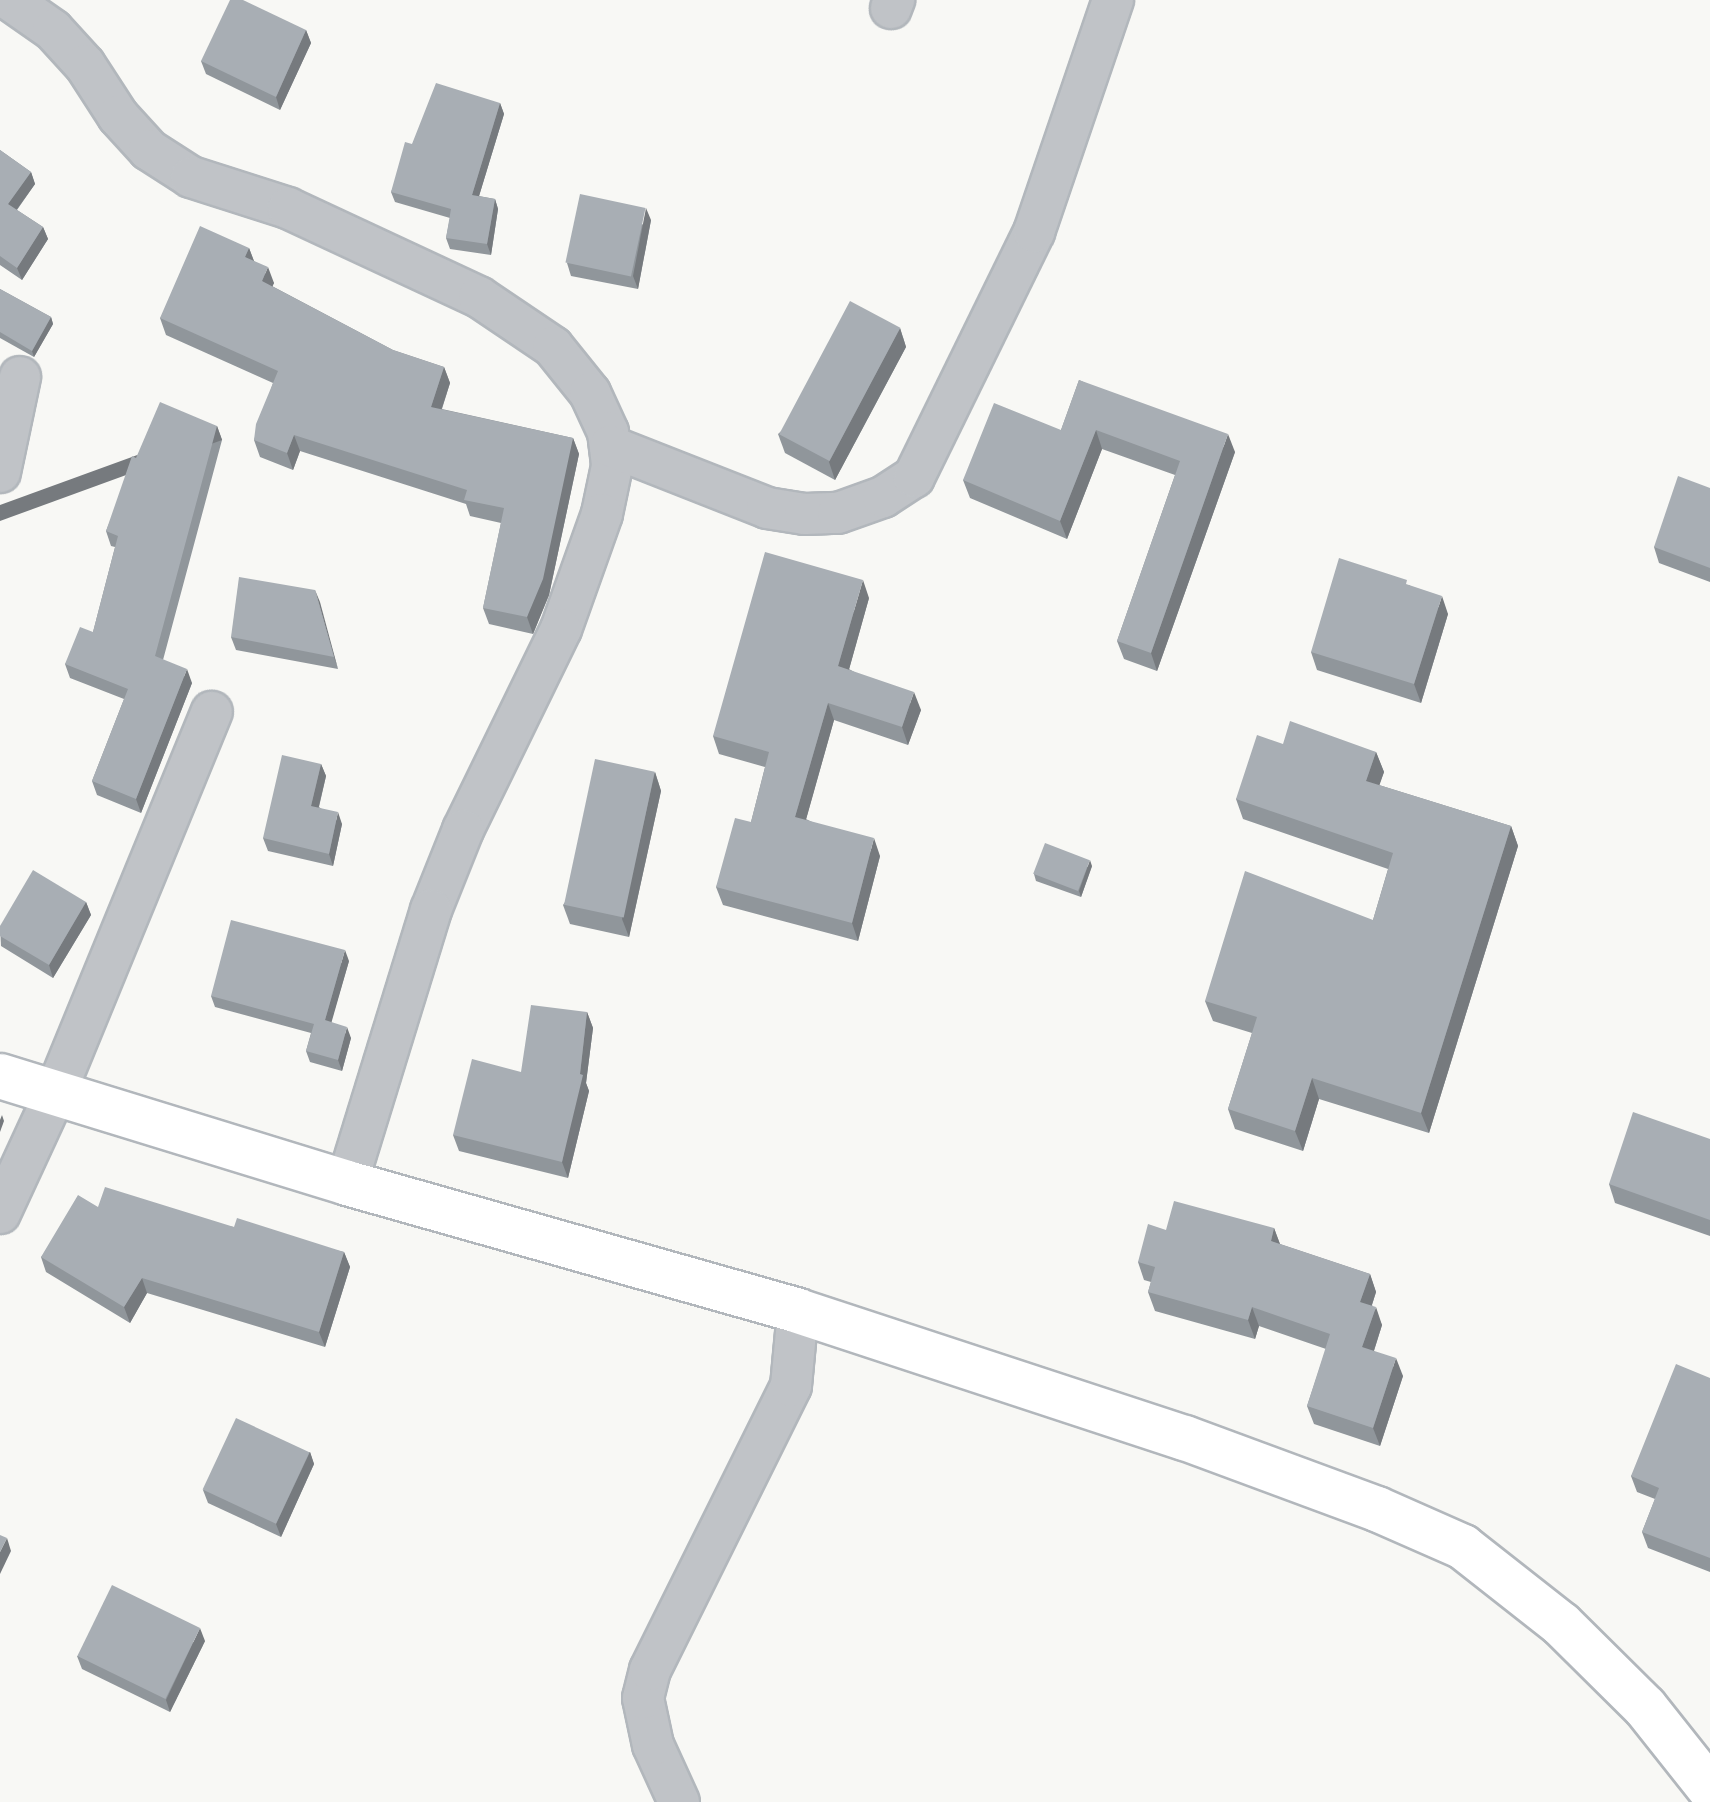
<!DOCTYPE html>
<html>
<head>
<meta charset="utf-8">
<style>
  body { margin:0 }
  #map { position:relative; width:1710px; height:1802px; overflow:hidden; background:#f8f8f5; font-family:"Work Sans",sans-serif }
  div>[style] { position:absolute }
  .roads { filter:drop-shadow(2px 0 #b2b7bc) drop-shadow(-2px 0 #b2b7bc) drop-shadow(0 2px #b2b7bc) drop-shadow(0 -2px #b2b7bc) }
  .street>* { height:40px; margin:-20px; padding:0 20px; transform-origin:20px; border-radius:20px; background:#c0c3c7 }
  .secondary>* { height:44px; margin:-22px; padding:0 22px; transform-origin:22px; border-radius:22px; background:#fff }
  .wall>* { inset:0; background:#90969b }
  .shaded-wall>* { inset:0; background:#767a7e; transform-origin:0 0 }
  .building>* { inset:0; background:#a8aeb4; transform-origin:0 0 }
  span { translate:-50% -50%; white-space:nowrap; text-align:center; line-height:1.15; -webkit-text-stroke:8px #fff; paint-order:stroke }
</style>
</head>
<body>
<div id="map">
  <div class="roads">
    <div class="street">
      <div style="left:10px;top:0;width:52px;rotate:34.9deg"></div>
      <div style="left:53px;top:30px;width:47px;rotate:47.6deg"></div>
      <div style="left:85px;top:65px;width:61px;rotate:57.1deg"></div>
      <div style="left:118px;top:116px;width:46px;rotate:47.6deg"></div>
      <div style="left:149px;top:150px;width:50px;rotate:32.7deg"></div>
      <div style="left:191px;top:177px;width:102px;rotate:17.7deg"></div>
      <div style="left:288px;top:208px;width:211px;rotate:25deg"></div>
      <div style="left:479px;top:297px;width:89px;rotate:34deg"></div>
      <div style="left:553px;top:347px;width:59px;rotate:51.2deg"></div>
      <div style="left:590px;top:393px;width:43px;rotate:65.2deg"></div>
      <div style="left:608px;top:432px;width:34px;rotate:83deg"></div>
      <div style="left:612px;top:466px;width:49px;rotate:101.8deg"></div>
      <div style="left:602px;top:514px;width:122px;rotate:109.6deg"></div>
      <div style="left:561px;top:629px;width:224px;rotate:116deg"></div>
      <div style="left:463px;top:830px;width:86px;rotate:111.8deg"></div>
      <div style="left:431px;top:910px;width:286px;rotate:107.1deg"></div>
      <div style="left:891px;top:8px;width:9px;rotate:-69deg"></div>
      <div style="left:610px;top:446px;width:169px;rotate:21.5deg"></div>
      <div style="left:767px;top:508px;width:38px;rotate:9deg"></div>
      <div style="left:805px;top:514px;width:33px;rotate:-2deg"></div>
      <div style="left:838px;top:513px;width:48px;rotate:-19.6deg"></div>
      <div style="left:883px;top:497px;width:37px;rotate:-33deg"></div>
      <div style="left:914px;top:477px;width:273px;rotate:-63.9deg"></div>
      <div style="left:1034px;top:232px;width:245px;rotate:-71.2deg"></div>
      <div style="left:0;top:472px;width:97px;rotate:-78.1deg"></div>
      <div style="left:0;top:1213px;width:131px;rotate:-65.2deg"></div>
      <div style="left:55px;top:1094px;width:413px;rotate:-67.7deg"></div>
      <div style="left:679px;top:1802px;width:63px;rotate:-114.5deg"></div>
      <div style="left:653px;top:1745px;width:48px;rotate:-102deg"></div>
      <div style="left:643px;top:1698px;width:29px;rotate:-76deg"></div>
      <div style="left:650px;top:1670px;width:317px;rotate:-63.6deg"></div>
      <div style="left:791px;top:1386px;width:75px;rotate:-84.7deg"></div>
    </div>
    <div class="secondary">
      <div style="left:0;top:1076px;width:363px;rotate:17.1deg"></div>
      <div style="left:347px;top:1183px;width:469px;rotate:15.8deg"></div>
      <div style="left:798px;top:1311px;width:407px;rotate:18.2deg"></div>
      <div style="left:1185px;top:1438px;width:205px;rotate:20.3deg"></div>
      <div style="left:1377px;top:1509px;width:94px;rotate:23.8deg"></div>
      <div style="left:1463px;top:1547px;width:125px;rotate:38.2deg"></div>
      <div style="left:1561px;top:1624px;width:118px;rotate:44.7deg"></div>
      <div style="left:1645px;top:1707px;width:105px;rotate:51.6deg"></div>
    </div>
  </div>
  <div class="wall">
    <div style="clip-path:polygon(306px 30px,311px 43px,280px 110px,206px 74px,201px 61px)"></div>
    <div style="clip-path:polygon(500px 103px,504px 114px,479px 196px,495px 199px,498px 209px,491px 255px,450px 249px,446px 238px,450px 218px,395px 202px,391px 192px,412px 144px)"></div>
    <div style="clip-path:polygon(0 150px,31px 172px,35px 184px,17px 210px,43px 227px,48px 239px,22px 280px,0 265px)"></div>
    <div style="clip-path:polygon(651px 220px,638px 289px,571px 276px,567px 263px)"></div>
    <div style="clip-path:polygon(249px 248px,254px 261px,274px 283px,272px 286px,393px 350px,444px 367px,450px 383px,442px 409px,573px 438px,579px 454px,549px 595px,533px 634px,489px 624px,483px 608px,501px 523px,470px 516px,466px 504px,300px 451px,293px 470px,260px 457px,254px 440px,273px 383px,166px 335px,160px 318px)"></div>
    <div style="clip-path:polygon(0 289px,51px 317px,53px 324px,34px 357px,0 338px)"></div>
    <div style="clip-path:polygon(900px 328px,906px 347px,835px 480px,785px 453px,778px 434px)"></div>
    <div style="clip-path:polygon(1079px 380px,1235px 452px,1157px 671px,1124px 659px,1117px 641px,1175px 475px,1102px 449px,1067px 539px,970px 498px,963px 480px,1061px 430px)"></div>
    <div style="clip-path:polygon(217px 426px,222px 440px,163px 660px,192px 683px,141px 813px,97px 795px,92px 781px,124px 699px,70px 678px,65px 664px,93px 632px,115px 547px,111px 546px,106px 531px,136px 458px)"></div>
    <div style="clip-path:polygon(1710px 488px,1710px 582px,1659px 563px,1654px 547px)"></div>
    <div style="clip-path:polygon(1409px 585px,1448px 614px,1421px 703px,1317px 670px,1311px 652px)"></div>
    <div style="clip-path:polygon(315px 590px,338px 669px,236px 650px,231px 637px)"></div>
    <div style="clip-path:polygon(869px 598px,849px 669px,921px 710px,908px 745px,834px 720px,806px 819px,880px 856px,858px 941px,723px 905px,716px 887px,751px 822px,765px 767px,719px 754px,713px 736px)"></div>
    <div style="clip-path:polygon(1283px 744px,1376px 752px,1384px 772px,1379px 785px,1511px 826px,1518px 846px,1429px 1133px,1319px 1099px,1303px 1151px,1235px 1129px,1228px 1109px,1252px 1033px,1213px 1021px,1205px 1001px,1373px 920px,1388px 869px,1243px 819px,1236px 799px)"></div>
    <div style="clip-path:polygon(321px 764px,326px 776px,319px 807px,342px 824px,333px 866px,268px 851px,263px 838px)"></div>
    <div style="clip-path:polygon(655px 772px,661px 791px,629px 937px,570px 924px,563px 905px)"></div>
    <div style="clip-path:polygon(1092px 866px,1081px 897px,1036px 881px,1034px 874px)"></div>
    <div style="clip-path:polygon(86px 902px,91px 915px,53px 978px,1px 946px,0 926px)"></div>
    <div style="clip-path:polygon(349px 961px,331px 1022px,351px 1038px,342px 1071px,310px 1062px,306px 1051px,311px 1033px,215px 1007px,211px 996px)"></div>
    <div style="clip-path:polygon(587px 1012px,593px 1028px,586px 1083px,589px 1091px,568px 1178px,459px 1151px,453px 1135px)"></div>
    <div style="clip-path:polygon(1710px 1139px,1710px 1236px,1615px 1203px,1609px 1184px)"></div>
    <div style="clip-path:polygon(98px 1207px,234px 1227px,344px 1252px,350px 1267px,325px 1347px,147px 1293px,130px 1323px,46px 1272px,41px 1257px)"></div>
    <div style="clip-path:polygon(1274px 1228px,1280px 1244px,1370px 1274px,1376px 1292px,1372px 1305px,1382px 1325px,1374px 1351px,1403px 1376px,1380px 1446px,1314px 1424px,1307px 1406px,1326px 1349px,1259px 1326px,1255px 1339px,1155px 1311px,1148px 1292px,1151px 1282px,1144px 1280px,1138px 1262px,1166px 1230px)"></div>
    <div style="clip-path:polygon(1710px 1378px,1710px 1572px,1648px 1548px,1642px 1532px,1655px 1499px,1637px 1492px,1631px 1476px)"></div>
    <div style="clip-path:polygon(310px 1452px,314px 1464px,281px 1537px,208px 1503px,203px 1490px)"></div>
    <div style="clip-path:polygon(205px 1641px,170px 1712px,82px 1669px,77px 1656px)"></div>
  </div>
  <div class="shaded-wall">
    <div style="clip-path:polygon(306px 30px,311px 43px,280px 110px,276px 97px)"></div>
    <div style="clip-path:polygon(500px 103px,504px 114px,476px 206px,472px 195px)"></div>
    <div style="clip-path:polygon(31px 172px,35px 184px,12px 216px,8px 204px)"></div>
    <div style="clip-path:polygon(495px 199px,498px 209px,491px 255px,487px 244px)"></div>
    <div style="clip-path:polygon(646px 208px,651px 220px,638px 289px,633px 276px)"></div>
    <div style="clip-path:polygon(43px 227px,48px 239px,22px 280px,17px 268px)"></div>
    <div style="clip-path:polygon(249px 248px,255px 264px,245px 257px)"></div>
    <div style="clip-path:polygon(268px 267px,274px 283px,268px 297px,262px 281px)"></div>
    <div style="clip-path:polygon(51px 317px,53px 324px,34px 357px,32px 351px)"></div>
    <div style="clip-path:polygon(900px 328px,906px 347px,835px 480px,829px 462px)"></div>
    <div style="clip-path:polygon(444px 367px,450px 383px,437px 423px,431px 407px)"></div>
    <div style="left:217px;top:426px;width:15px;height:238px;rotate:70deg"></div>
    <div style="clip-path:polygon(1096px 430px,1102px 449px,1067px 539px,1060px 521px)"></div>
    <div style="clip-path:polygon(1228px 434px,1235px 452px,1157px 671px,1151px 653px)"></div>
    <div style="clip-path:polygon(294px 435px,300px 451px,293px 470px,287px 453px)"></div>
    <div style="clip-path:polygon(573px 438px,579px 454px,549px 595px,533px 634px,527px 617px)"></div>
    <div style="clip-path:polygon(863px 580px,869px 598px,845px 684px,838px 666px)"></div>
    <div style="clip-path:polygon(315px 590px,320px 602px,338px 669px,334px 657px)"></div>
    <div style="clip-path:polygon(1442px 596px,1448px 614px,1421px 703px,1414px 684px)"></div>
    <div style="clip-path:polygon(187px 669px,192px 683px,141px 813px,136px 799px)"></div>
    <div style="clip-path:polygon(914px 692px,921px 710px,908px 745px,902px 727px)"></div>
    <div style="clip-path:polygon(828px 703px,834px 720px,802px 834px,795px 817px)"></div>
    <div style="clip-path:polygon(1376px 752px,1384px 772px,1374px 801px,1366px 781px)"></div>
    <div style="clip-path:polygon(321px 764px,326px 776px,316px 818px,311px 806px)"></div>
    <div style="clip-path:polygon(655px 772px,661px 791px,629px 937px,622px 919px)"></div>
    <div style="clip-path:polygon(338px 812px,342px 824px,333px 866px,329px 854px)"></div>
    <div style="clip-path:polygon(1511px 826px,1518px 846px,1429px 1133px,1421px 1113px)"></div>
    <div style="clip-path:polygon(874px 838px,880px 856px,858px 941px,852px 923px)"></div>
    <div style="clip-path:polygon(1090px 860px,1092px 866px,1081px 897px,1079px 891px)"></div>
    <div style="clip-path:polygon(86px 902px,91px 915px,53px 978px,49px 965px)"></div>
    <div style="clip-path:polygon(345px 950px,349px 961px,329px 1031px,325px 1020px)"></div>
    <div style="clip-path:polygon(587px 1012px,593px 1028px,586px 1083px,589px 1091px,568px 1178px,562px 1162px,580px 1074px)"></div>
    <div style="clip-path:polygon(347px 1027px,351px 1038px,342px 1071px,338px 1060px)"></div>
    <div style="clip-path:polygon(1312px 1078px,1319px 1099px,1303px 1151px,1295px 1131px)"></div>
    <div style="clip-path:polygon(2px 1115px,4px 1121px,0 1132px,0 1120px)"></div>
    <div style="clip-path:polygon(1274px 1228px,1281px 1247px,1271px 1241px)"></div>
    <div style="clip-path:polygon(344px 1252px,350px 1267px,325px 1347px,319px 1332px)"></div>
    <div style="clip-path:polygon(1370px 1274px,1376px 1292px,1367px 1320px,1360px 1302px)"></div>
    <div style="clip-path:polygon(142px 1278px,147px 1293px,130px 1323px,124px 1307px)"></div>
    <div style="clip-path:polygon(1252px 1307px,1259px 1326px,1255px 1339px,1248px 1320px)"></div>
    <div style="clip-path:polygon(1376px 1307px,1382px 1325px,1369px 1366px,1362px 1347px)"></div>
    <div style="clip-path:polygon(1396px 1358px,1403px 1376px,1380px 1446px,1373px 1428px)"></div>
    <div style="clip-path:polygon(310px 1452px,314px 1464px,281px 1537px,276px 1524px)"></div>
    <div style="clip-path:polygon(7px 1538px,11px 1551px,0 1574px,0 1552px)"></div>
    <div style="clip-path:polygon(200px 1628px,205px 1641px,170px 1712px,166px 1700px)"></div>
  </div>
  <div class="building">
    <div style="clip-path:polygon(230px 0,243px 0,306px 30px,276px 97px,201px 61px)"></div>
    <div style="clip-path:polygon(436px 83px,500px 103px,472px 195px,495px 199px,487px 244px,446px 238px,451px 209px,391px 192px,405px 142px,412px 144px)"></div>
    <div style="clip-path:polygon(0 150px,31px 172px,8px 204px,43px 227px,17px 268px,0 256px)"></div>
    <div style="left:580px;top:194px;width:67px;height:70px;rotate:12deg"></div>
    <div style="clip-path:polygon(200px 226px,249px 248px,245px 257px,268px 267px,262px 281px,393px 350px,444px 367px,431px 407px,573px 438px,543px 579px,527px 617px,483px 608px,504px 508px,464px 500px,467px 490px,294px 435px,287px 453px,254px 440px,256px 424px,278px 371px,160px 318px)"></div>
    <div style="clip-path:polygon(0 289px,51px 317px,32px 351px,0 332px)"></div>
    <div style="left:850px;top:301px;width:57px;height:151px;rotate:28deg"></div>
    <div style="clip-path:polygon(1079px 380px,1228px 434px,1151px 653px,1117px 641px,1180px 461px,1096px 430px,1060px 521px,963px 480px,994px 403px,1061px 430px)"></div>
    <div style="clip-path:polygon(160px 402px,217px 426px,155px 656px,187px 669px,136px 799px,92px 781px,128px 689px,65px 664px,80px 627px,93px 632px,118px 536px,106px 531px,132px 456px,136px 458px)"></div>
    <div style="clip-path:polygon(1678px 476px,1710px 488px,1710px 568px,1654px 547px)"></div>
    <div style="clip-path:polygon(765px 552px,863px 580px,838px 666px,914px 692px,902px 727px,828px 703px,795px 817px,874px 838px,852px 923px,716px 887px,735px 818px,751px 822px,769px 752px,713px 736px)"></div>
    <div style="clip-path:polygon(1339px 558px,1407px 580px,1406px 584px,1442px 596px,1414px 684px,1311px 652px)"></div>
    <div style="clip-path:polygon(239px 577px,315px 590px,334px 657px,231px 637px)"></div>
    <div style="clip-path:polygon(1290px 721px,1376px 752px,1366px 781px,1511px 826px,1421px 1113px,1312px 1078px,1295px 1131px,1228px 1109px,1257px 1017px,1205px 1001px,1245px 871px,1373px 920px,1393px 853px,1236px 799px,1257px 735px,1283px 744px)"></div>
    <div style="clip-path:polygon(282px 755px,321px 764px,311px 806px,338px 812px,329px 854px,263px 838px)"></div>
    <div style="left:595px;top:759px;width:61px;height:149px;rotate:12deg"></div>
    <div style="left:1045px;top:843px;width:48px;height:33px;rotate:21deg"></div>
    <div style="clip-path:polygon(33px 870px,86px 902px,49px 965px,0 936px,0 926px)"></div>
    <div style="clip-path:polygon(231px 920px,345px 950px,325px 1020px,347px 1027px,338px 1060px,306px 1051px,314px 1024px,211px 996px)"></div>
    <div style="clip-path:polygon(531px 1005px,587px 1012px,580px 1074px,583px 1075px,562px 1162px,453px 1135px,472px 1059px,521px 1072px)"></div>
    <div style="clip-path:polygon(1633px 1112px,1710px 1139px,1710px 1220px,1609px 1184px)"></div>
    <div style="clip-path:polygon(105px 1187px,234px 1227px,237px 1218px,344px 1252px,319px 1332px,142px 1278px,124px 1307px,41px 1257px,78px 1195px,98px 1207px)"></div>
    <div style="clip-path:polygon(1174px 1201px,1274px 1228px,1271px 1241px,1370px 1274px,1360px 1302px,1376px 1307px,1362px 1347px,1396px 1358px,1373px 1428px,1307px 1406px,1330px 1334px,1252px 1307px,1248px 1320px,1148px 1292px,1155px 1267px,1138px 1262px,1148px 1224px,1166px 1230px)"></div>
    <div style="clip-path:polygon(1676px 1364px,1710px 1378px,1710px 1558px,1642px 1532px,1659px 1488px,1631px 1476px)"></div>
    <div style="left:236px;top:1418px;width:81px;height:79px;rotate:25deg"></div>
    <div style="clip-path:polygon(0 1535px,7px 1538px,0 1552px)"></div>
    <div style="left:112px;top:1585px;width:98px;height:79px;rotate:26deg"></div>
  </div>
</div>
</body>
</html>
